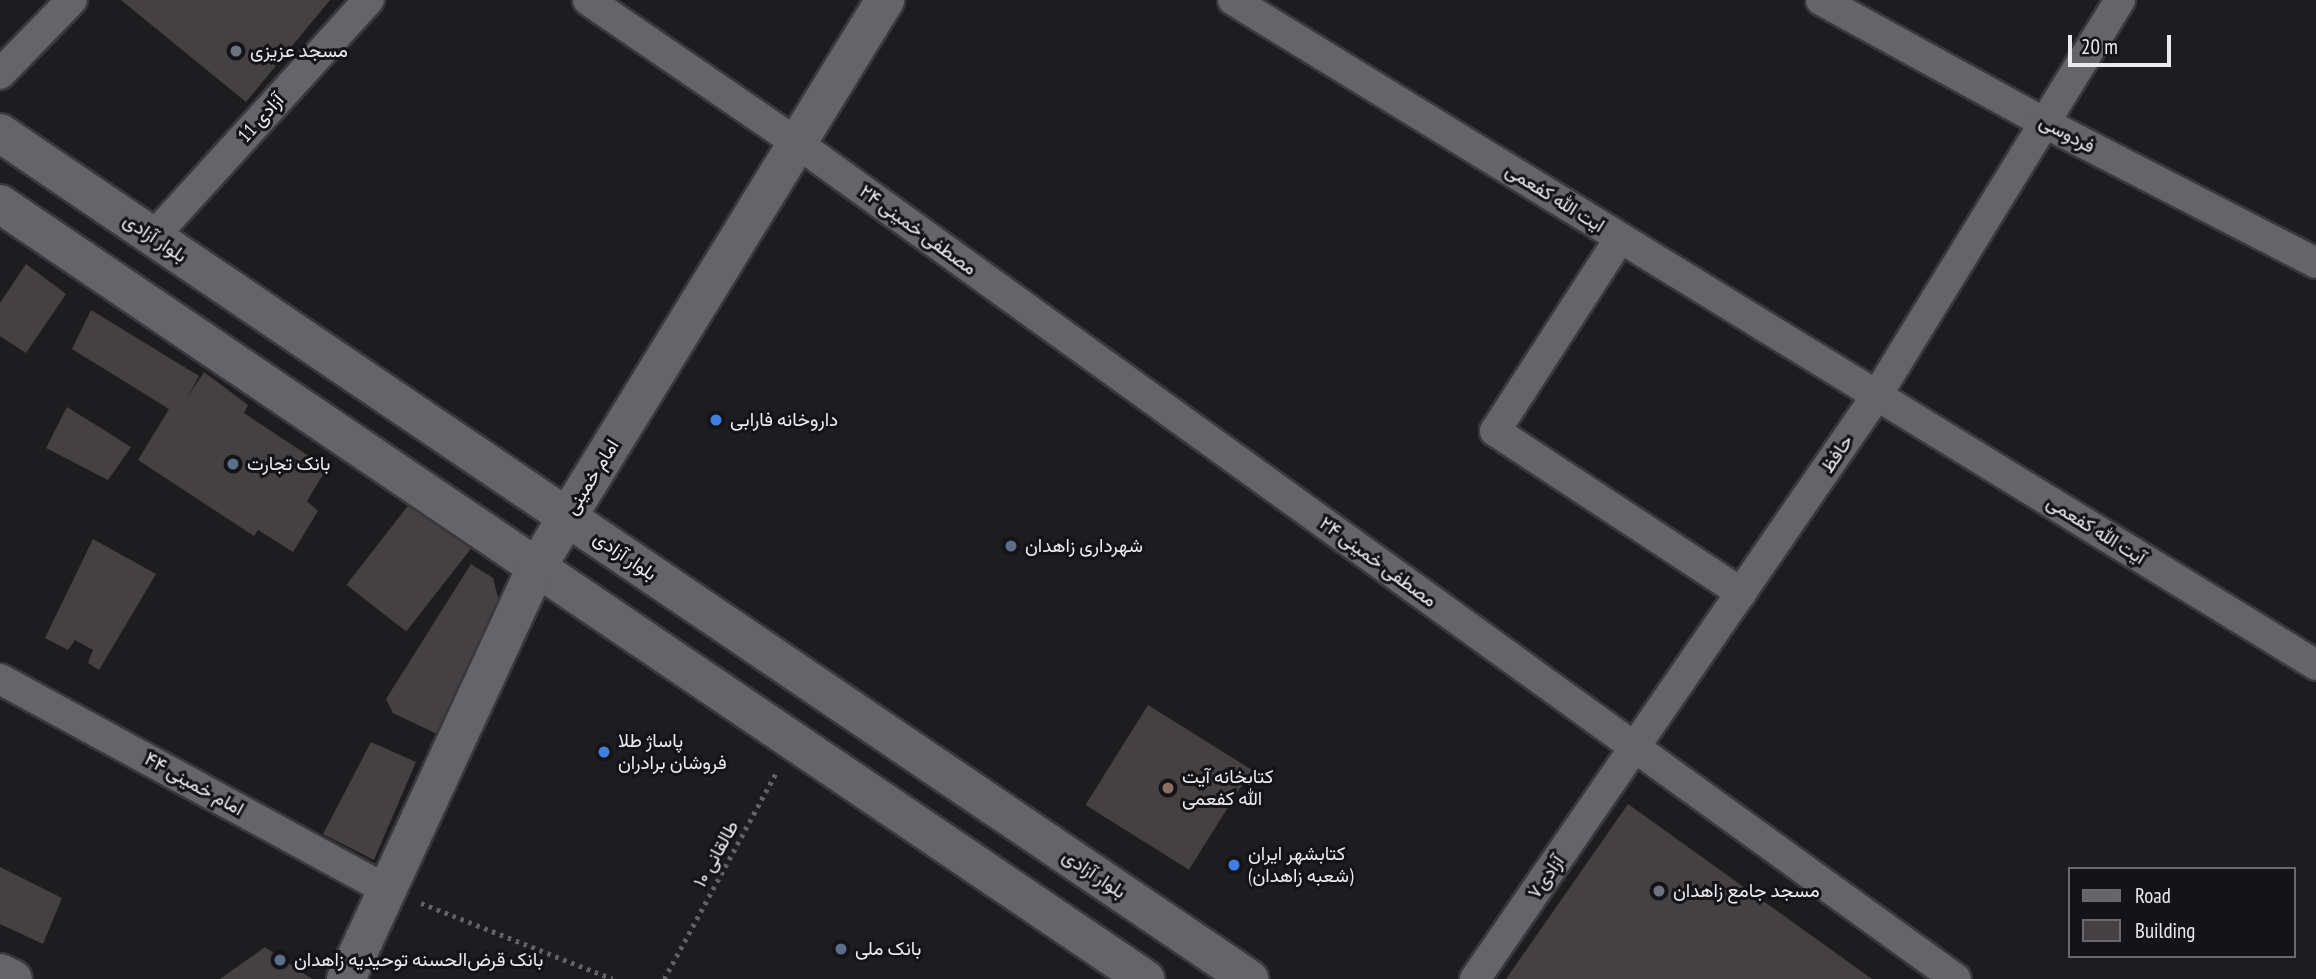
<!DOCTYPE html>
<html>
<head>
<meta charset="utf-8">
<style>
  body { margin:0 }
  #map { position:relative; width:2316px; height:979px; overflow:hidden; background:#1d1d20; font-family:"PT Sans Narrow",Vazirmatn,sans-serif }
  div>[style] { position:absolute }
  .building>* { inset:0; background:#454042; transform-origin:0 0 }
  .path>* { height:4.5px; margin-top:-2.25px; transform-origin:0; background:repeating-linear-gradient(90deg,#626265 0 3.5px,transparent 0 8.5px) }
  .roads { filter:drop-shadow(2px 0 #39393c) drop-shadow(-2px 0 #39393c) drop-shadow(0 2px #39393c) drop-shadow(0 -2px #39393c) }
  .street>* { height:30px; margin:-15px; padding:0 15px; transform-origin:15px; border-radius:15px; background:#656469 }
  .secondary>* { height:38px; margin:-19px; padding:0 19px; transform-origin:19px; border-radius:19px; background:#656469 }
  .dots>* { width:19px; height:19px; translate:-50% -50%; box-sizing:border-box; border:4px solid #141317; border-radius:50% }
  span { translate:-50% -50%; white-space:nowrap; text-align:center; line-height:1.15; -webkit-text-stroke:6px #141317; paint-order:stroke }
  .poi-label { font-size:19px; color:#ebebee }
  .left { translate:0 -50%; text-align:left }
  .street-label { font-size:19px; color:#ebebee }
  .legend { position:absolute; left:2068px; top:867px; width:228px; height:91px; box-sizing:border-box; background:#141317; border:2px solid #6a696d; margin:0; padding:9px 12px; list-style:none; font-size:21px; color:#ebebee }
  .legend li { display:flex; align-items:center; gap:14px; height:35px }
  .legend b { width:35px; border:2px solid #6a696d }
  .scale { position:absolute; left:2068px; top:35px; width:103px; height:32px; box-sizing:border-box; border:4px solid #ebebee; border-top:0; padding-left:9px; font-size:21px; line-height:24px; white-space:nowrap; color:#ebebee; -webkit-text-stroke:5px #141317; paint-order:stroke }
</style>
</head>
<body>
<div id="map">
  <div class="building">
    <div style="clip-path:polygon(121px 0,330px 0,246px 102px)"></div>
    <div style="clip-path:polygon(26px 264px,66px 294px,26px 353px,0 336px,0 303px)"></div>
    <div style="clip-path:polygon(91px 310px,199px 376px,187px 398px,204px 372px,248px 405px,244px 413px,327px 468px,307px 501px,318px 511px,293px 552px,258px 530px,254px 536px,138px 460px,169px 409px,72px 349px)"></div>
    <div style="clip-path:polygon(67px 407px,131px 447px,108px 480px,46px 448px)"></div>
    <div style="left:411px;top:502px;width:76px;height:105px;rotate:38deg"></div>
    <div style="clip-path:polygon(93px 539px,156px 574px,99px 670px,88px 663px,93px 650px,75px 640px,68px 650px,45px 638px)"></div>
    <div style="clip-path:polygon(471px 564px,493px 578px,501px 609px,437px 734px,393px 713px,386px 699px)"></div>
    <div style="left:1148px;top:705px;width:122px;height:118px;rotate:32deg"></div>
    <div style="clip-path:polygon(371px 742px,416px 762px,374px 860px,323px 834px)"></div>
    <div style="clip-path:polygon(1628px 804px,1872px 979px,1506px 979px)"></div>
    <div style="clip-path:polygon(0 867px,62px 898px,43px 944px,0 924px)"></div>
    <div style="clip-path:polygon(265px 947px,312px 979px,220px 979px)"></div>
  </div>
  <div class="path">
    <div style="left:421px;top:903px;width:206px;rotate:21.6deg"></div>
    <div style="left:664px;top:979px;width:234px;rotate:-61.5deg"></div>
  </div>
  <div class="roads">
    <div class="street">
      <div style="left:588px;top:0;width:257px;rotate:34.4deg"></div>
      <div style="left:800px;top:145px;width:1425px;rotate:35.81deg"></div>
      <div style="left:1233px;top:0;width:1271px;rotate:31.55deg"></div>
      <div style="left:1821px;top:0;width:253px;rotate:28.8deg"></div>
      <div style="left:2043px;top:122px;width:307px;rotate:27.3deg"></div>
      <div style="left:0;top:74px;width:103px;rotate:-45.8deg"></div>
      <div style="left:153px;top:237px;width:321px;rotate:-47.7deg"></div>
      <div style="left:1620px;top:238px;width:230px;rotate:122.9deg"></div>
      <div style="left:1495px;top:431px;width:295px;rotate:33.3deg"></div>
      <div style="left:0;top:679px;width:441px;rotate:28.6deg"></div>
      <div style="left:1475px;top:979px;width:709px;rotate:-55.46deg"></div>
      <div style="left:1877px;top:395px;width:464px;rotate:-58.4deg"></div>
    </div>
    <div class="secondary">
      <div style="left:0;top:133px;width:1509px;rotate:34.11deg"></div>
      <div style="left:0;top:204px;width:1383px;rotate:34.09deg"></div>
      <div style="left:0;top:973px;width:14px;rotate:25deg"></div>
      <div style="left:346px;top:979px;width:453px;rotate:-65.2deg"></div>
      <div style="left:536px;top:568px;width:667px;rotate:-58.43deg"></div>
    </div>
  </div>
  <div class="dots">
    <div style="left:236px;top:51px;background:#6b7280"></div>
    <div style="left:716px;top:420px;background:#3f7fe0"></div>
    <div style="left:233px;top:464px;background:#5c6f8a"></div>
    <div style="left:1011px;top:546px;background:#5c6f8a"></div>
    <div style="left:604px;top:752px;background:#3f7fe0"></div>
    <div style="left:1168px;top:788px;background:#8d6e63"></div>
    <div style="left:1234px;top:865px;background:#3f7fe0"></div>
    <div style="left:1659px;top:891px;background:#6b7280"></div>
    <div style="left:841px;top:949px;background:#5c6f8a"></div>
    <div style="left:280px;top:960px;background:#5c6f8a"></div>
  </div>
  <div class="poi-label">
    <span class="left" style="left:250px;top:51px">مسجد عزیزی</span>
    <span class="left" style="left:730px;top:420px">داروخانه فارابی</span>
    <span class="left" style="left:247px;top:464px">بانک تجارت</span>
    <span class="left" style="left:1025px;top:546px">شهرداری زاهدان</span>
    <span class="left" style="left:618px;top:752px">پاساژ طلا<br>فروشان برادران</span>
    <span class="left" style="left:1182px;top:788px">کتابخانه آیت<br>الله کفعمی</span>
    <span class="left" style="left:1248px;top:865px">کتابشهر ایران<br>(شعبه زاهدان)</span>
    <span class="left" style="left:1673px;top:891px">مسجد جامع زاهدان</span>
    <span class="left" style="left:855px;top:949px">بانک ملی</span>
    <span class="left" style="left:294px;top:960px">بانک قرض‌الحسنه توحیدیه زاهدان</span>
  </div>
  <div class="street-label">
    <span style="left:261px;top:118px;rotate:-48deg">آزادی 11</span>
    <span style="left:2067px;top:134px;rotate:28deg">فردوسی</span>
    <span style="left:1555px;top:198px;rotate:32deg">ایت الله کفعمی</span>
    <span style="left:918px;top:230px;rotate:36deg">مصطفی خمینی ۲۴</span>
    <span style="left:155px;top:238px;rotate:34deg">بلوار آزادی</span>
    <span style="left:1837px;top:454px;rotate:-56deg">حافظ</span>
    <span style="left:592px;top:477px;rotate:-58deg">امام خمینی</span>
    <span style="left:2096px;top:530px;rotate:32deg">آیت الله کفعمی</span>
    <span style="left:625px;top:556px;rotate:34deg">بلوار آزادی</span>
    <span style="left:1378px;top:562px;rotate:36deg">مصطفی خمینی ۲۴</span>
    <span style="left:194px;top:784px;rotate:29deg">امام خمینی ۴۴</span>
    <span style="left:716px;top:854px;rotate:-61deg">طالقانی ۱۰</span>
    <span style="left:1094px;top:874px;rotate:34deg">بلوار آزادی</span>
    <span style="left:1546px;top:877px;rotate:-55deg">آزادی۷</span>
  </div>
  <ul class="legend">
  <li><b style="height:9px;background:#656469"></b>Road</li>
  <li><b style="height:19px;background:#454042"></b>Building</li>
  </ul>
  <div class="scale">20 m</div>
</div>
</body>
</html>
